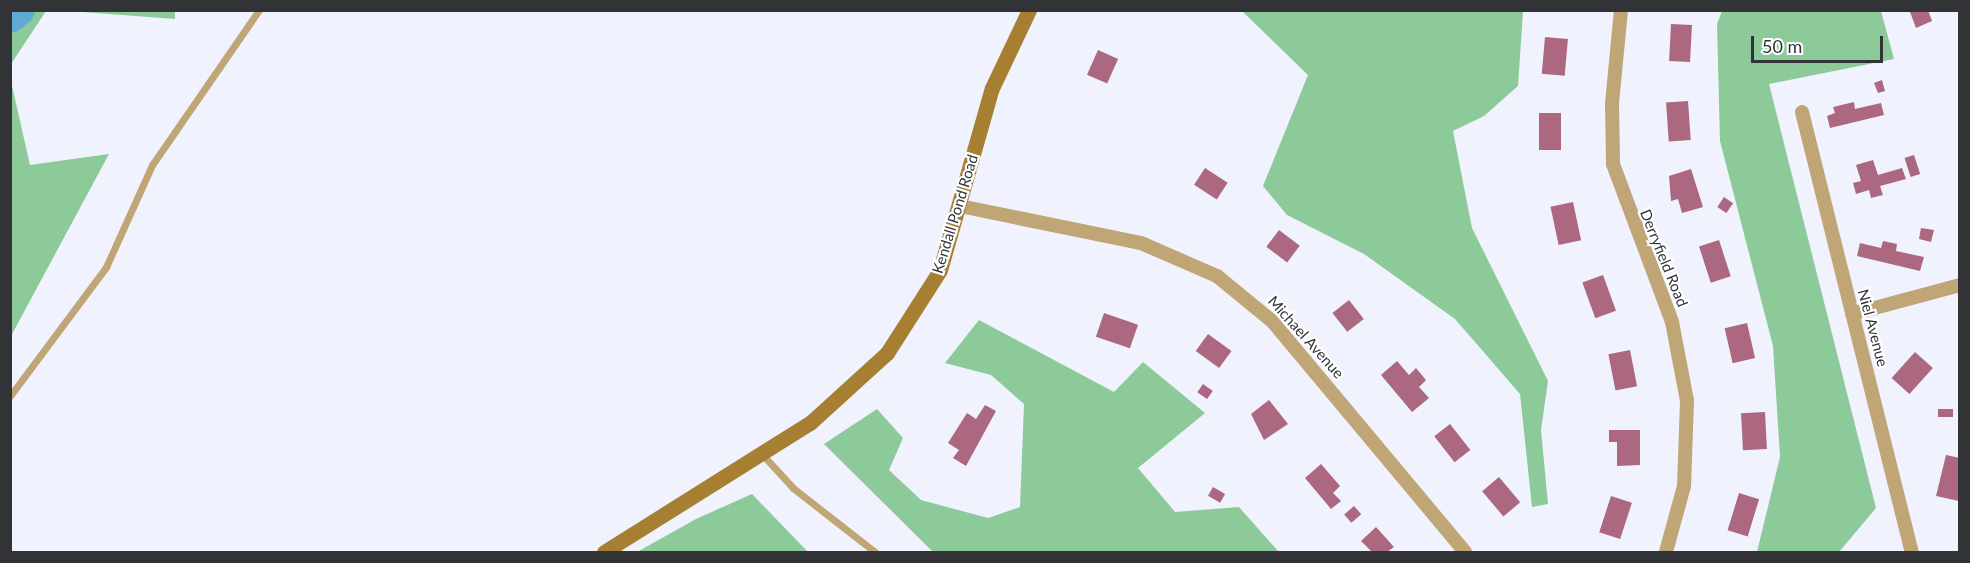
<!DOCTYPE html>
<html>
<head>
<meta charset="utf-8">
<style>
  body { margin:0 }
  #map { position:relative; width:1970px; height:563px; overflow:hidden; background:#f0f2fe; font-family:Lato,sans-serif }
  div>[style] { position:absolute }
  .forest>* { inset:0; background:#8cca99 }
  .river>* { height:32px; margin:-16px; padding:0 16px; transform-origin:16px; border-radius:16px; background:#5fabd1 }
  .building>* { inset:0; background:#ac6781; transform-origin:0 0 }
  .lane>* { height:7px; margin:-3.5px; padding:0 3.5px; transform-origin:3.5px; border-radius:3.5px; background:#c0a577 }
  .street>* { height:14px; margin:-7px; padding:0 7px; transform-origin:7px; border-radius:7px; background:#c0a577 }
  .secondary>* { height:15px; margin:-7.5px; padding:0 7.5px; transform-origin:7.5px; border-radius:7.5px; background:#a67f33 }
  span { translate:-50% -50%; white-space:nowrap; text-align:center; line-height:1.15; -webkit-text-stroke:4.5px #fff; paint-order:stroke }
  .street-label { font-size:15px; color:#323337 }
  .frame { position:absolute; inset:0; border:12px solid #323337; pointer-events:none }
  .scale { position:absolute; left:1751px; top:36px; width:132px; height:27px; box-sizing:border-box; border:3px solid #323337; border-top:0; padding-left:8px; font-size:18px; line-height:21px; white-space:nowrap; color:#323337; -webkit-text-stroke:4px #fff; paint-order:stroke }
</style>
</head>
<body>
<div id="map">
  <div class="forest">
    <div style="clip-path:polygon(11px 10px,46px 11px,11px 64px,10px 11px)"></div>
    <div style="clip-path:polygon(70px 11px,175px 11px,175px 19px)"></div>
    <div style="clip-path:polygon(1242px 11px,1523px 11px,1518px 86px,1484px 116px,1453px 131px,1472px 228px,1548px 381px,1541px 430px,1548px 504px,1532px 507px,1520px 394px,1455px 319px,1364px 254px,1287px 215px,1263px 186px,1308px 75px)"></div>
    <div style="clip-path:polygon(1722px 11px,1881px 11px,1894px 59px,1769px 84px,1876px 508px,1839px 552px,1757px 552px,1780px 457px,1773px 346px,1720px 141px,1717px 24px)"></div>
    <div style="clip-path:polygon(10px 77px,30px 165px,109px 154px,11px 336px)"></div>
    <div style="clip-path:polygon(979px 320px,1114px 392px,1143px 362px,1205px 413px,1138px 468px,1175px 512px,1239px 507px,1279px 552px,933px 552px,824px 444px,877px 409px,903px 438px,889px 470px,921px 500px,988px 518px,1020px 507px,1024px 404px,991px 375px,945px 363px)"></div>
    <div style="clip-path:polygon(752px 494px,808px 552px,637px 552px,696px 519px)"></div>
  </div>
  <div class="river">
    <div style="left:10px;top:17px;width:11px;rotate:-38deg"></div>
  </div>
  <div class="building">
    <div style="clip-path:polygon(1928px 10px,1932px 21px,1916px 28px,1910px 12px)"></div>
    <div style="left:1671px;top:24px;width:21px;height:37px;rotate:3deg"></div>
    <div style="left:1545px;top:37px;width:23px;height:37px;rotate:5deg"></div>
    <div style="left:1098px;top:50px;width:22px;height:27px;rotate:24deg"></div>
    <div style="clip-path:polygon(1882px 80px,1885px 91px,1878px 93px,1874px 83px)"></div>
    <div style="left:1688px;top:101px;width:39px;height:22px;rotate:86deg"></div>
    <div style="clip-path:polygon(1854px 102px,1855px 109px,1881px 103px,1884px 115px,1830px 128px,1827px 116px,1835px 113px,1833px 107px)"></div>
    <div style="left:1539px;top:113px;width:22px;height:37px"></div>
    <div style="left:1914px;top:155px;width:20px;height:10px;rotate:72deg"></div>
    <div style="clip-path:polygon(1873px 160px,1878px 175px,1902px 168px,1906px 179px,1880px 186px,1883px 195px,1871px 198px,1869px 190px,1856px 194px,1853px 183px,1861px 181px,1856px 165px)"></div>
    <div style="left:1205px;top:168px;width:27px;height:20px;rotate:33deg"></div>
    <div style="clip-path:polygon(1691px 169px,1703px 207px,1682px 213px,1678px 199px,1671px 201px,1669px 176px)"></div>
    <div style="left:1724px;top:197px;width:11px;height:12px;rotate:34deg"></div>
    <div style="left:1573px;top:202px;width:39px;height:23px;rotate:78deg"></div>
    <div style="clip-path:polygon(1921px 228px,1934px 230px,1931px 242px,1919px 239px)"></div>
    <div style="left:1279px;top:230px;width:26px;height:21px;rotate:37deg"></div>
    <div style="left:1719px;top:240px;width:38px;height:21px;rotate:72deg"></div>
    <div style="clip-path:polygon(1883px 241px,1897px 244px,1896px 251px,1924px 257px,1920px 271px,1857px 256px,1860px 243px,1881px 248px)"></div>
    <div style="left:1603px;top:275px;width:38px;height:22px;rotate:70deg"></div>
    <div style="left:1349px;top:300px;width:24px;height:21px;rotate:52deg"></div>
    <div style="left:1104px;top:313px;width:36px;height:25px;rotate:19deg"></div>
    <div style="left:1747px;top:323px;width:36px;height:23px;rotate:77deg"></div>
    <div style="left:1208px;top:334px;width:29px;height:21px;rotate:36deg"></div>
    <div style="left:1630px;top:350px;width:37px;height:22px;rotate:79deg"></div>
    <div style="left:1915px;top:352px;width:24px;height:35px;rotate:42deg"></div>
    <div style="clip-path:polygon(1397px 361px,1409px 375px,1416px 368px,1426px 380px,1419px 387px,1429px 398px,1412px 412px,1381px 375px)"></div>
    <div style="left:1203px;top:384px;width:12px;height:10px;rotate:35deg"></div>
    <div style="clip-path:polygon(1269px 400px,1288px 424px,1264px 440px,1251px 414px)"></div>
    <div style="clip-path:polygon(985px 405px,996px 411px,966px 466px,953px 458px,959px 450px,948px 443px,967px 413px,976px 419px)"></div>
    <div style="left:1953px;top:409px;width:8px;height:15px;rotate:90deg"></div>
    <div style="left:1765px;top:412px;width:37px;height:24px;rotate:87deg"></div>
    <div style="left:1450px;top:424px;width:33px;height:20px;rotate:52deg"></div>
    <div style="clip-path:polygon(1609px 430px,1640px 430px,1640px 465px,1617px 466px,1617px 442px,1609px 442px)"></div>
    <div style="clip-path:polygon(1946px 455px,1960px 458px,1959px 501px,1936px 496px)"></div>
    <div style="clip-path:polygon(1321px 464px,1340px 486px,1333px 493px,1341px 501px,1331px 509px,1305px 478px)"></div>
    <div style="left:1499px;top:477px;width:33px;height:22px;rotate:50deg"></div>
    <div style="left:1213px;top:487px;width:14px;height:10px;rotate:30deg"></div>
    <div style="left:1739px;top:493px;width:21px;height:39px;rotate:17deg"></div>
    <div style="left:1611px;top:496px;width:22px;height:38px;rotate:18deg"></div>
    <div style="left:1354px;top:506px;width:11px;height:13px;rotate:49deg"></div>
    <div style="clip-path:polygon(1376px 527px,1394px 547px,1387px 552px,1372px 552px,1361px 541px)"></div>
  </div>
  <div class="lane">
    <div style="left:10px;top:396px;width:161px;rotate:-53.3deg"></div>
    <div style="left:106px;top:267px;width:112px;rotate:-65.7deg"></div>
    <div style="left:152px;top:165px;width:188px;rotate:-55.4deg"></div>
    <div style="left:762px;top:454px;width:46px;rotate:47.6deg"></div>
    <div style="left:793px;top:488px;width:104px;rotate:38deg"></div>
  </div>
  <div class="street">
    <div style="left:1621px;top:10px;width:94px;rotate:95.5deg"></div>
    <div style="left:1612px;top:104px;width:60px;rotate:89deg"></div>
    <div style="left:1613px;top:164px;width:169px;rotate:69.5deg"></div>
    <div style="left:1672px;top:322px;width:80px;rotate:79.2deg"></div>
    <div style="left:1687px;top:401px;width:85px;rotate:92deg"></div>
    <div style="left:1684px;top:486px;width:68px;rotate:105.3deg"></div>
    <div style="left:1802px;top:112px;width:454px;rotate:76deg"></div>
    <div style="left:960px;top:206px;width:185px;rotate:11.6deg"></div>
    <div style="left:1141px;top:243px;width:83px;rotate:23.5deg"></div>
    <div style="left:1217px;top:276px;width:71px;rotate:39.3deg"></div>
    <div style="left:1272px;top:321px;width:301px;rotate:50.1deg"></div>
    <div style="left:1852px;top:314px;width:112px;rotate:-15deg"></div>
  </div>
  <div class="secondary">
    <div style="left:604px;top:552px;width:243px;rotate:-32.1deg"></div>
    <div style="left:810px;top:423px;width:104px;rotate:-42.3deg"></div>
    <div style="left:887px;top:353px;width:98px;rotate:-57.4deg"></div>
    <div style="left:940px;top:270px;width:189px;rotate:-74.1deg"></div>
    <div style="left:992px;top:88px;width:86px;rotate:-64.6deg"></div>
  </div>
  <div class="street-label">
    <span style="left:955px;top:214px;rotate:-73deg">Kendall Pond Road</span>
    <span style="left:1664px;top:258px;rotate:68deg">Derryfield Road</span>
    <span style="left:1873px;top:328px;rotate:75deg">Niel Avenue</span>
    <span style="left:1306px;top:337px;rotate:48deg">Michael Avenue</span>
  </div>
  <div class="frame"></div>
  <div class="scale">50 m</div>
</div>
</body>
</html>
